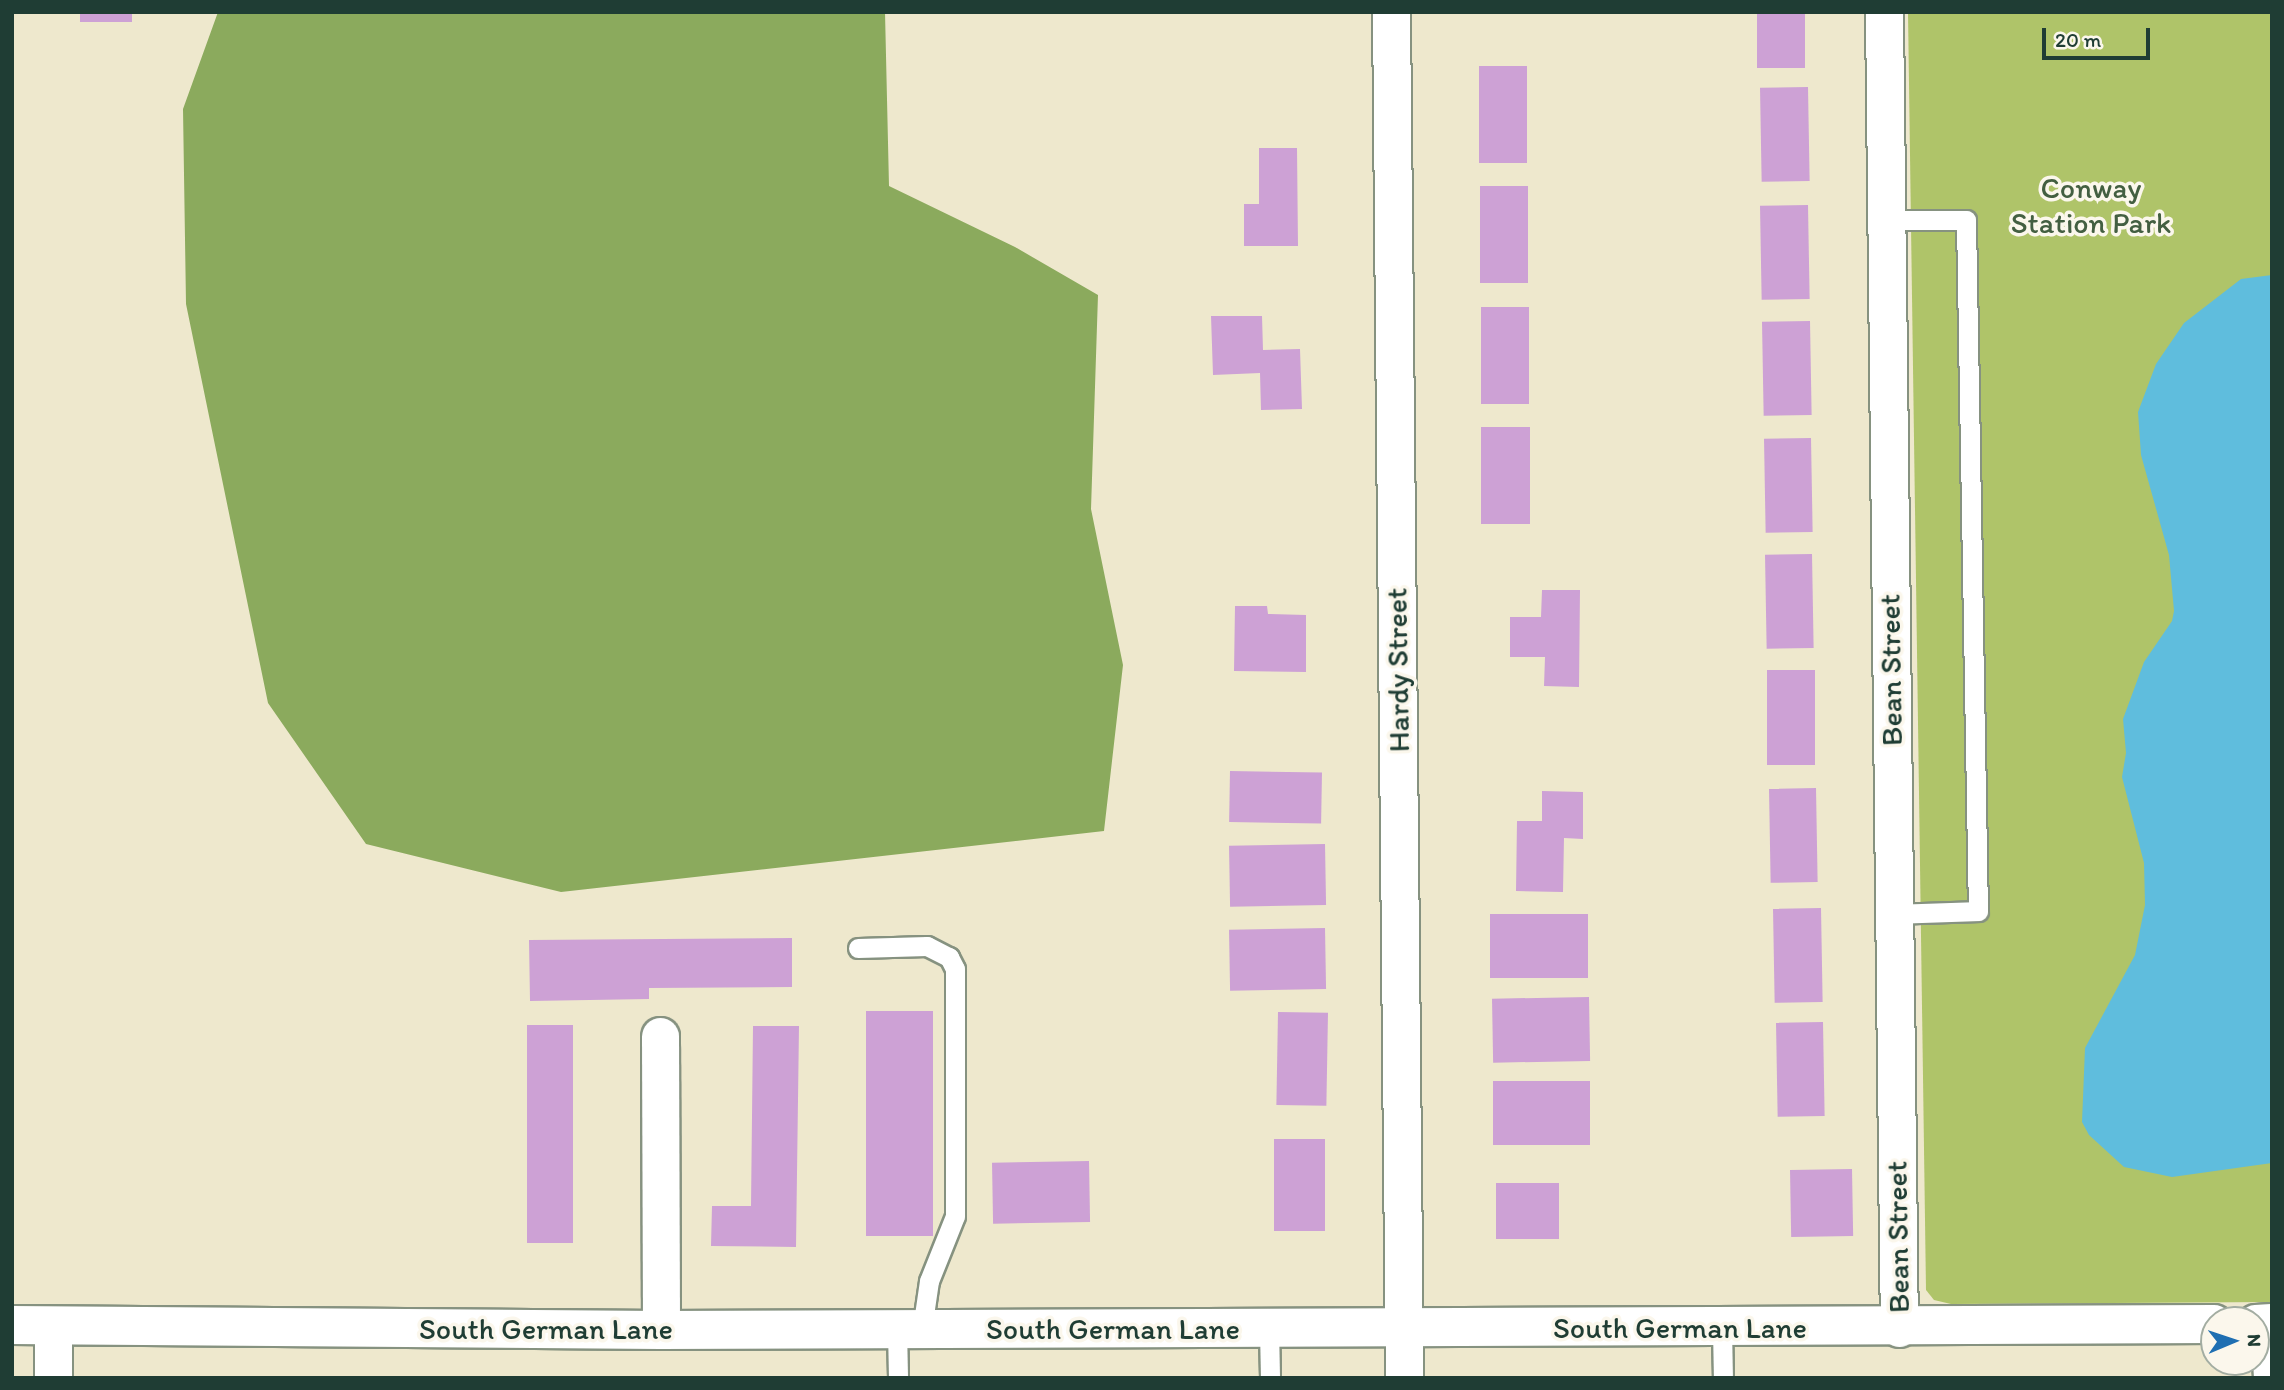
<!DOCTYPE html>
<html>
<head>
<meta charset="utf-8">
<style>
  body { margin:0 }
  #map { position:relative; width:2284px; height:1390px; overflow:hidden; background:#eee8cd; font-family:Itim,sans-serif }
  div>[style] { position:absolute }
  .green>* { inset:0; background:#afc469 }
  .forest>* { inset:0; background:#8baa5d }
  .water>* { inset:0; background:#5fbddd }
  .building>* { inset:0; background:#cda1d5; transform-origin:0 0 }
  .roads { filter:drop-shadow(2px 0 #869280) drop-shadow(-2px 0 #869280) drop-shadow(0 2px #869280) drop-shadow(0 -2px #869280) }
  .service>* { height:19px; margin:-9.5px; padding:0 9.5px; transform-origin:9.5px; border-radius:9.5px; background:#fff }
  .minor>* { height:37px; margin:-18.5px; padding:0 18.5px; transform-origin:18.5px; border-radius:18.5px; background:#fff }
  .tertiary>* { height:38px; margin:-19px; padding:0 19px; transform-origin:19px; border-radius:19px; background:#fff }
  span { translate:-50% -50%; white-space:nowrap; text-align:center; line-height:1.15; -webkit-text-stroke:7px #fbf7ec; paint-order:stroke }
  .park-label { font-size:30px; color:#435f41 }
  .street-label { font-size:30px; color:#1f3d34 }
  .frame { position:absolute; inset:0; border:14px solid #1f3d34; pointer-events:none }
  .north { position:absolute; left:2200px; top:1306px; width:70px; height:70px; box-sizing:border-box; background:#fbf7ec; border:2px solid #a3ada2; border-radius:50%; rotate:88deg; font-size:19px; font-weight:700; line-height:28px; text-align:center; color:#1f3d34 }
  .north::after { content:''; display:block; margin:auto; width:24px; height:32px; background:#1f6fb2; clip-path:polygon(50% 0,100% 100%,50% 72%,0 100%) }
  .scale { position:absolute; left:2042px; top:28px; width:108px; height:32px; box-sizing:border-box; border:4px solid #1f3d34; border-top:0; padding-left:9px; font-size:21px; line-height:24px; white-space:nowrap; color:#1f3d34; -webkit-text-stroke:5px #fbf7ec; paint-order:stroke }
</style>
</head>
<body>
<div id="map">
  <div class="green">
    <div style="clip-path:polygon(1908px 12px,2272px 12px,2272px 1302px,1951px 1304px,1934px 1300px,1926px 1290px)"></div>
  </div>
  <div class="forest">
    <div style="clip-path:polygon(218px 12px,885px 12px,889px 186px,1015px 247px,1098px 295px,1091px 509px,1123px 665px,1104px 831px,561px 892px,366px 844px,268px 703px,186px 304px,183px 109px)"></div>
  </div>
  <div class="water">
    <div style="clip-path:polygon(2272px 275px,2272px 1163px,2172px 1177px,2124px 1167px,2089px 1135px,2082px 1122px,2085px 1048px,2135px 955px,2145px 905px,2144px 863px,2122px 777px,2126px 753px,2123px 719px,2144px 662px,2172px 621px,2174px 611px,2169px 555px,2141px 455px,2138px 412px,2156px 364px,2184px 323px,2241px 279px)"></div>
  </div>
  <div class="building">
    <div style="left:80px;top:12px;width:52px;height:10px"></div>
    <div style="left:1757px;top:12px;width:48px;height:56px"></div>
    <div style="left:1527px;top:66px;width:97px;height:48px;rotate:90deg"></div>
    <div style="left:1808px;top:87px;width:94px;height:48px;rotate:89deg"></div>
    <div style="clip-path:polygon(1259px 148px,1297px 148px,1298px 246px,1244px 246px,1244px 204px,1259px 204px)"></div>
    <div style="left:1480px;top:186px;width:48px;height:97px"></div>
    <div style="left:1808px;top:205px;width:94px;height:48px;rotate:89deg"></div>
    <div style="left:1481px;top:307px;width:48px;height:97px"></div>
    <div style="clip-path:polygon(1211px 316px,1262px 316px,1263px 350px,1300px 349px,1302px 409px,1261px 410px,1260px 373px,1213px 375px)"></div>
    <div style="left:1810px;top:321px;width:94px;height:48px;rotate:89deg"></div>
    <div style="left:1481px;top:427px;width:49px;height:97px"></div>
    <div style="left:1811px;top:438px;width:94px;height:47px;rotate:89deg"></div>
    <div style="left:1812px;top:554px;width:94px;height:47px;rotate:89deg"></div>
    <div style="clip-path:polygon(1542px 590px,1580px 590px,1579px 687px,1544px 686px,1545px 657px,1510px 657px,1510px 617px,1541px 617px)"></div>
    <div style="clip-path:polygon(1235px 606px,1267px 606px,1268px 614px,1306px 615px,1306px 672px,1234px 671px)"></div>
    <div style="left:1767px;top:670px;width:48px;height:95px"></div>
    <div style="left:1230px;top:771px;width:92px;height:51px;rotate:1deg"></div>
    <div style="left:1816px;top:788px;width:94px;height:47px;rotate:89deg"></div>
    <div style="clip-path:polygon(1542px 791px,1583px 792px,1583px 839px,1564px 838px,1563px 892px,1516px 891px,1517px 821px,1542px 821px)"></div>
    <div style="left:1325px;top:844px;width:61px;height:96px;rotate:89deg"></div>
    <div style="left:1821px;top:908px;width:94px;height:48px;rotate:89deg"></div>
    <div style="left:1588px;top:914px;width:64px;height:98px;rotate:90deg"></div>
    <div style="left:1325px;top:928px;width:61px;height:96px;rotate:89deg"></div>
    <div style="clip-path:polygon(792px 938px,792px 987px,649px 988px,649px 999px,530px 1001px,529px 940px)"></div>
    <div style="left:1589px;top:997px;width:64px;height:97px;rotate:89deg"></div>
    <div style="left:866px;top:1011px;width:67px;height:225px"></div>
    <div style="left:1278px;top:1012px;width:50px;height:93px;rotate:1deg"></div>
    <div style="left:1823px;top:1022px;width:94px;height:47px;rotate:89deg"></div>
    <div style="left:527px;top:1025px;width:46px;height:218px"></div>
    <div style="clip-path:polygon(753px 1026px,799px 1026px,796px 1247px,711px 1246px,712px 1206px,751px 1206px)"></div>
    <div style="left:1590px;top:1081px;width:64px;height:97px;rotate:90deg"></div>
    <div style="left:1274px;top:1139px;width:51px;height:92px"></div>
    <div style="left:1089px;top:1161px;width:61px;height:97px;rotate:89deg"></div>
    <div style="left:1852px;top:1169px;width:67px;height:62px;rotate:89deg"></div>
    <div style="left:1496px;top:1183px;width:63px;height:56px"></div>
  </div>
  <div class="roads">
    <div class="service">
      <div style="left:1886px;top:220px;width:80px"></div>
      <div style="left:1966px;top:220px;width:691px;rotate:89.01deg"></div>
      <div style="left:1978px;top:911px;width:84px;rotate:178deg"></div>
      <div style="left:858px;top:948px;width:69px;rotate:-1.7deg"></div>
      <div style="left:927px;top:946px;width:25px;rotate:27deg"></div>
      <div style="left:949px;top:957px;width:13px;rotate:63deg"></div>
      <div style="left:955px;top:969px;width:247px;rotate:90deg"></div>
      <div style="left:955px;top:1216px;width:70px;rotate:111.8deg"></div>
      <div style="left:929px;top:1281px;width:49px;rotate:98.3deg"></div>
      <div style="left:2260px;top:1324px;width:54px;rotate:86.8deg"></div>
      <div style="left:1722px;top:1328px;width:50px;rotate:88.9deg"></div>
      <div style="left:897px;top:1329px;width:49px;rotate:88.8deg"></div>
      <div style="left:1269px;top:1329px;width:49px;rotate:88.8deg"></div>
    </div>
    <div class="minor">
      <div style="left:1391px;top:12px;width:1366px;rotate:89.45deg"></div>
      <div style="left:1884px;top:12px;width:1316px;rotate:89.35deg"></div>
      <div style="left:660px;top:1036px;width:294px;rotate:89.8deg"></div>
      <div style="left:53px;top:1326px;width:52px;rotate:90deg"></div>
    </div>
    <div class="tertiary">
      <div style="left:2256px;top:1324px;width:16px;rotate:-4deg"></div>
      <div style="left:12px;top:1325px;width:649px;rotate:0.44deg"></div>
      <div style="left:661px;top:1330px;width:1553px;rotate:-0.22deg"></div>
    </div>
  </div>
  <div class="park-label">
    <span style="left:2091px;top:205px">Conway<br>Station Park</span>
  </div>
  <div class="street-label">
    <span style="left:1398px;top:670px;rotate:-91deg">Hardy Street</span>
    <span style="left:1891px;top:670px;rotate:-91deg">Bean Street</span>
    <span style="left:1898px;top:1237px;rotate:-91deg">Bean Street</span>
    <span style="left:1680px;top:1328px">South German Lane</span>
    <span style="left:546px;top:1329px">South German Lane</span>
    <span style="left:1113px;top:1329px">South German Lane</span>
  </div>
  <div class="frame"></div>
  <div class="north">N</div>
  <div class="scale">20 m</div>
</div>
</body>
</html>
